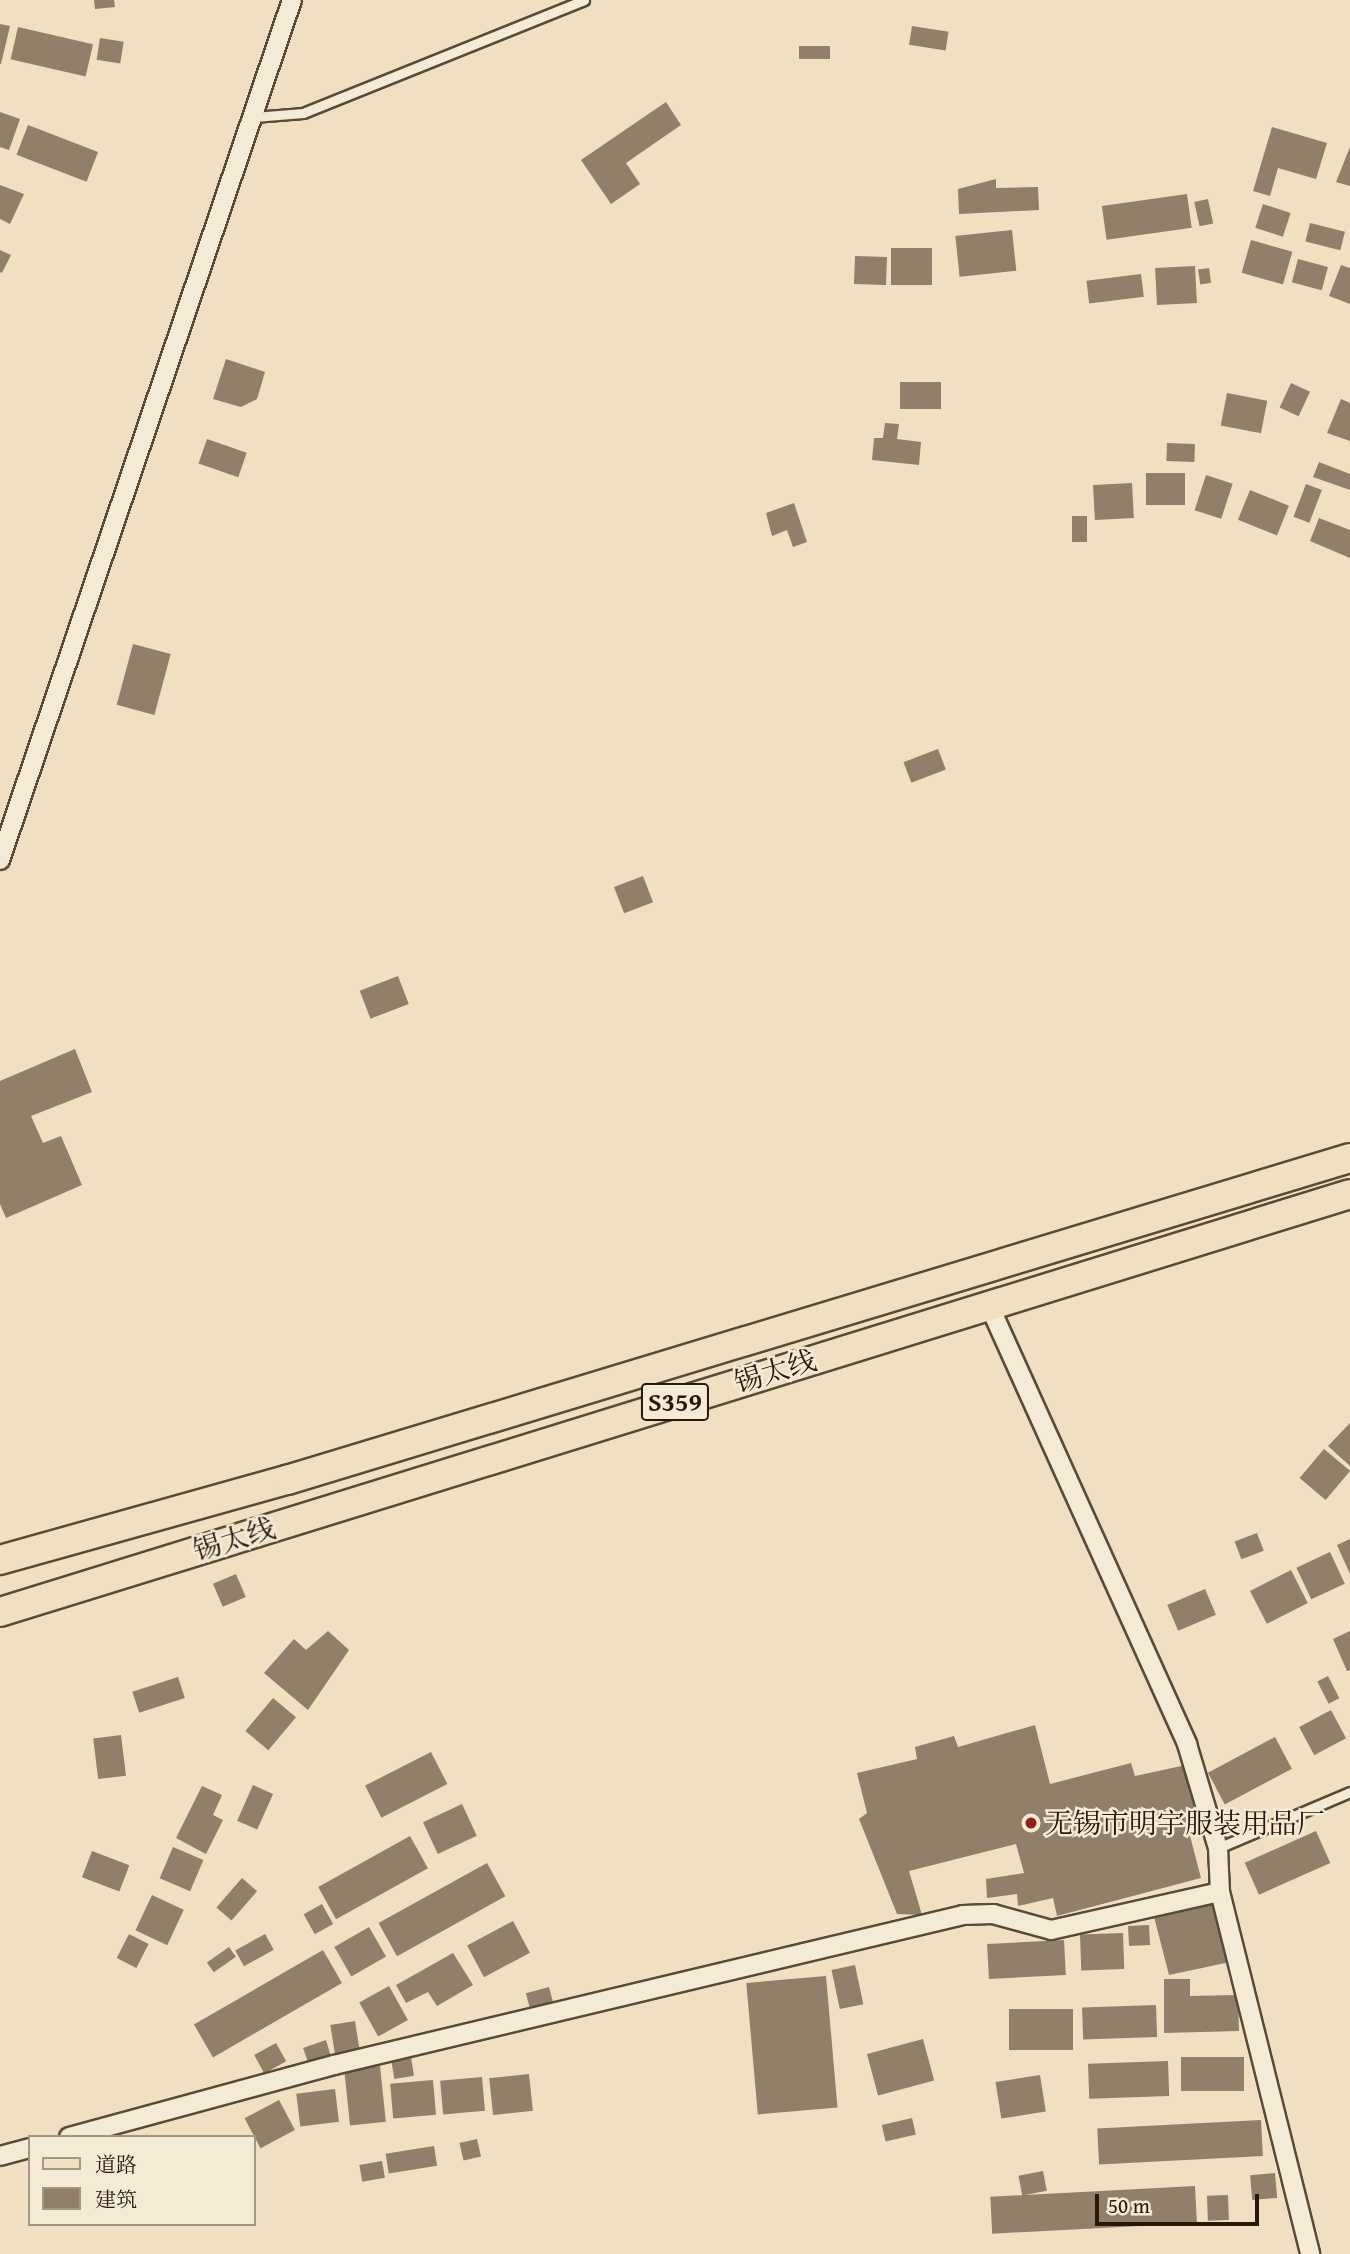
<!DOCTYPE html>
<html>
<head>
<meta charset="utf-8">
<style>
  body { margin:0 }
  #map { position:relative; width:1350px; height:2254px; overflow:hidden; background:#f0dfc0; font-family:"Gentium Book Plus","Noto Serif SC",serif }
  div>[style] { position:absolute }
  .building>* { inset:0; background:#907f69; transform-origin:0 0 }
  .roads { filter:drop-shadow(2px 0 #594a38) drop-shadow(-2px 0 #594a38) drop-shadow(0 2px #594a38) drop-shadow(0 -2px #594a38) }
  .lane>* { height:9px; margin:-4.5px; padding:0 4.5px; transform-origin:4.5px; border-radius:4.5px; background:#f5ead6 }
  .street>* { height:18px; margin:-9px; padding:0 9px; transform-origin:9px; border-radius:9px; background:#f5ead6 }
  .primary>* { height:28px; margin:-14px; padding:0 14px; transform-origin:14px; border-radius:14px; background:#f0dfc0 }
  .dots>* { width:19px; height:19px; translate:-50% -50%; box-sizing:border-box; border:4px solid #f5ead6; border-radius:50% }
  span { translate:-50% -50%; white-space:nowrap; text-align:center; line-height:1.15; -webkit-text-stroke:5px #f5ead6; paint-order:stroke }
  .shield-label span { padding:2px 5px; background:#f5ead6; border:2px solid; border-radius:5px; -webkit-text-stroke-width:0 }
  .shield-label { font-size:26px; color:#27180a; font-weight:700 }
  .street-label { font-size:28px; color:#27180a }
  .poi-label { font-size:28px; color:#27180a }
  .left { translate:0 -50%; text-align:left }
  .legend { position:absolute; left:28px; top:2135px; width:228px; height:91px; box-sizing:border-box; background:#f5ead6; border:2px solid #a39684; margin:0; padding:9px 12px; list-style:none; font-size:21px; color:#27180a }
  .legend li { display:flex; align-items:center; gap:14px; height:35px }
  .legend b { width:35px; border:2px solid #a39684 }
  .scale { position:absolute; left:1095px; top:2194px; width:164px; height:32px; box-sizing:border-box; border:4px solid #27180a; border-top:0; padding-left:9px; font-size:21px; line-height:24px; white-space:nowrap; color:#27180a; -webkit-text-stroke:5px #f5ead6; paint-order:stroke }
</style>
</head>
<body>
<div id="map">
  <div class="building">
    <div style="clip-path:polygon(94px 0,114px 0,115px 7px,95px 9px)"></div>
    <div style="clip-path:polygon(0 24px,10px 26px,1px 64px,0 64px)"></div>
    <div style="left:912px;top:26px;width:37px;height:19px;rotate:9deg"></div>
    <div style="left:18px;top:27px;width:77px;height:33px;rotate:13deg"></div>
    <div style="left:100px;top:38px;width:24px;height:22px;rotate:9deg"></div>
    <div style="left:830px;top:46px;width:13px;height:31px;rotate:90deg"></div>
    <div style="clip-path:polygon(666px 102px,681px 125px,626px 163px,640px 184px,611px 204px,581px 160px)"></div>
    <div style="clip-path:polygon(0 112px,20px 119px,9px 150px,0 147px)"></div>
    <div style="left:28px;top:125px;width:75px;height:32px;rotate:21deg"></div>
    <div style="clip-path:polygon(1272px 127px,1327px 143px,1316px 179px,1278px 168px,1270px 196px,1253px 191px)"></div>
    <div style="clip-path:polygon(1350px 147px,1350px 186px,1336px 182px)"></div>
    <div style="clip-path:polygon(996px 179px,996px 188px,1038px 187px,1039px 210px,959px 214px,958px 189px)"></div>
    <div style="clip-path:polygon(0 185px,24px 194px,10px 224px,0 219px)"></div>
    <div style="left:1187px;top:194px;width:34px;height:86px;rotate:82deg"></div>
    <div style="left:1208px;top:199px;width:25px;height:14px;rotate:78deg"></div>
    <div style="left:1263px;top:204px;width:29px;height:25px;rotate:18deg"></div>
    <div style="left:1310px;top:223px;width:36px;height:19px;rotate:14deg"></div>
    <div style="left:1012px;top:230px;width:41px;height:57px;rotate:84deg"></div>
    <div style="left:1251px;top:240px;width:43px;height:34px;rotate:16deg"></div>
    <div style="left:891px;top:248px;width:41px;height:37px"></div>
    <div style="clip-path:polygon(0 250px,11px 255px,2px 273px,0 272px)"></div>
    <div style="left:855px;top:256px;width:32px;height:28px;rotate:2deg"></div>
    <div style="left:1298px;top:259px;width:31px;height:24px;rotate:15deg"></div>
    <div style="clip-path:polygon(1341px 265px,1350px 268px,1350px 304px,1329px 296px)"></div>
    <div style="left:1195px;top:266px;width:37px;height:40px;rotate:87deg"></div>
    <div style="left:1209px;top:268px;width:15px;height:11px;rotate:82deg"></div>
    <div style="left:1141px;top:274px;width:23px;height:55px;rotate:83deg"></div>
    <div style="clip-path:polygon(226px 359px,265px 372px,257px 399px,241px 407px,213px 399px)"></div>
    <div style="left:900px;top:382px;width:41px;height:27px"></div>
    <div style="left:1291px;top:383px;width:21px;height:27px;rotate:25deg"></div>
    <div style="left:1227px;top:393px;width:41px;height:33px;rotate:11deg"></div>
    <div style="clip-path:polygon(1341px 399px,1350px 403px,1350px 441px,1327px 433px)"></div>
    <div style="clip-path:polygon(885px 423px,899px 424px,897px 439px,921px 442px,919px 465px,872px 460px,874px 438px,883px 438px)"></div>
    <div style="left:207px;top:439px;width:42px;height:26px;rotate:19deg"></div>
    <div style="left:1167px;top:443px;width:28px;height:18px;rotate:2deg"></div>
    <div style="clip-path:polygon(1319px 462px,1350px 474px,1350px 490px,1313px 477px)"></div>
    <div style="left:1146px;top:473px;width:39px;height:32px"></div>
    <div style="left:1206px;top:475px;width:28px;height:37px;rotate:18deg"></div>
    <div style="left:1132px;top:483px;width:35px;height:39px;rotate:87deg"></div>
    <div style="left:1306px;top:484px;width:17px;height:35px;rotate:21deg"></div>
    <div style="left:1250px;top:490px;width:42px;height:32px;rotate:22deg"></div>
    <div style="clip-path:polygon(794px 503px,807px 542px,793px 547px,787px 530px,772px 536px,766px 513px)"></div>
    <div style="left:1072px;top:516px;width:15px;height:26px"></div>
    <div style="clip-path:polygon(1319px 518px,1350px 530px,1350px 558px,1310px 541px)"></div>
    <div style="left:133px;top:644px;width:39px;height:63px;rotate:15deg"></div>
    <div style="left:938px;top:749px;width:22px;height:37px;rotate:69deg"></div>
    <div style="left:643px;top:876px;width:28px;height:31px;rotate:69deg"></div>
    <div style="left:398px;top:976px;width:30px;height:41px;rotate:69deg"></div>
    <div style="clip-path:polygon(75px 1049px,92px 1092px,31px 1116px,43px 1143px,61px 1136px,82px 1185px,6px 1218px,0 1204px,0 1081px)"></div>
    <div style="clip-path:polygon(1350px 1423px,1350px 1466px,1328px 1446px)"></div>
    <div style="left:1324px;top:1449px;width:34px;height:38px;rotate:40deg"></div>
    <div style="left:1257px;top:1533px;width:19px;height:24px;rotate:69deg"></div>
    <div style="clip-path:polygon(1350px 1539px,1350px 1574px,1337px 1545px)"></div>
    <div style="left:1330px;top:1552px;width:35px;height:37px;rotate:65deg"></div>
    <div style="left:1291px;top:1570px;width:37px;height:46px;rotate:63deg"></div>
    <div style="left:236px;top:1574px;width:25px;height:25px;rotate:67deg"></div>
    <div style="left:1205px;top:1589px;width:28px;height:41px;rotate:67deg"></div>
    <div style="clip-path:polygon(328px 1631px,349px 1650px,308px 1710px,264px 1673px,294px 1639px,306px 1650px)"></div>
    <div style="clip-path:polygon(1350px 1631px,1350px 1670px,1347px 1671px,1333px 1639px)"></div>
    <div style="left:1328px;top:1676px;width:25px;height:12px;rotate:63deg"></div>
    <div style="left:178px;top:1677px;width:22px;height:48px;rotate:72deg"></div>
    <div style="left:273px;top:1698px;width:30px;height:43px;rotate:40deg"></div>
    <div style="left:1331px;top:1710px;width:32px;height:36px;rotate:62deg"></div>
    <div style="clip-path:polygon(1035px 1725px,1050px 1784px,1131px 1763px,1135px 1776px,1186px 1765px,1203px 1828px,1189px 1832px,1201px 1878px,1057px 1916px,1053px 1898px,1018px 1906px,1017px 1894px,987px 1898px,986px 1879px,1024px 1873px,1016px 1844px,909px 1871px,922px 1915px,897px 1914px,859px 1819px,867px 1813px,857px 1773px,917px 1759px,915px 1747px,954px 1736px,958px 1747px)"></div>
    <div style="left:121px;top:1735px;width:41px;height:28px;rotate:83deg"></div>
    <div style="left:1275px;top:1737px;width:36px;height:76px;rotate:62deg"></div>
    <div style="left:431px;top:1752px;width:36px;height:74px;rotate:63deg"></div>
    <div style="left:253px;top:1785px;width:22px;height:39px;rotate:24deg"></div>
    <div style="clip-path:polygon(202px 1786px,222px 1795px,213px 1815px,223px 1820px,206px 1854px,176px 1838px)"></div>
    <div style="left:462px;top:1804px;width:35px;height:43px;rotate:65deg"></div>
    <div style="left:1316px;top:1831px;width:35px;height:78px;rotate:66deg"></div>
    <div style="left:410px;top:1836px;width:37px;height:105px;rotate:61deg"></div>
    <div style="left:173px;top:1847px;width:33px;height:34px;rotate:23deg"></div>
    <div style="left:92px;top:1851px;width:40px;height:28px;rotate:21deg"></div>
    <div style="left:487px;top:1863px;width:38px;height:124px;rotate:61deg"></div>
    <div style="left:242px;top:1878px;width:20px;height:39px;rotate:41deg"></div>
    <div style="left:152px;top:1895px;width:35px;height:39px;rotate:25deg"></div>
    <div style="clip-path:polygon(1179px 1902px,1182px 1912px,1215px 1904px,1230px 1962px,1169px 1975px,1152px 1909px)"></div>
    <div style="left:322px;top:1904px;width:23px;height:21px;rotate:61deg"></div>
    <div style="left:513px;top:1921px;width:36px;height:52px;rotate:62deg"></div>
    <div style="left:1149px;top:1925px;width:20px;height:21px;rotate:87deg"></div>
    <div style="left:369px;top:1927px;width:34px;height:40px;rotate:60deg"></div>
    <div style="left:1123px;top:1933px;width:36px;height:43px;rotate:88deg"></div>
    <div style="left:129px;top:1934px;width:22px;height:27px;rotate:27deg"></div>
    <div style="left:265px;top:1934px;width:18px;height:34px;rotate:61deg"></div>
    <div style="left:1064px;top:1940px;width:35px;height:77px;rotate:87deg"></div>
    <div style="left:229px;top:1947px;width:12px;height:27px;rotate:55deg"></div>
    <div style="left:323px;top:1950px;width:38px;height:149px;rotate:60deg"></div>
    <div style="clip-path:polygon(453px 1953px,473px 1985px,437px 2006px,428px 1992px,406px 2003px,396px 1985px)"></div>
    <div style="left:855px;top:1965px;width:40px;height:24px;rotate:78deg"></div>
    <div style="left:826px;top:1976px;width:132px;height:80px;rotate:85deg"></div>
    <div style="clip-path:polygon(1164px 1979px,1190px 1979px,1190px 1996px,1238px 1995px,1239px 2031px,1164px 2033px)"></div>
    <div style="left:389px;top:1986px;width:39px;height:34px;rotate:61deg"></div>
    <div style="left:549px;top:1987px;width:23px;height:24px;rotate:75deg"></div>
    <div style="left:1156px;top:2005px;width:32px;height:74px;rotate:88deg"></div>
    <div style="left:1009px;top:2009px;width:64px;height:41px"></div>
    <div style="left:355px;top:2021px;width:32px;height:25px;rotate:81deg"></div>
    <div style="left:923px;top:2039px;width:43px;height:58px;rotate:75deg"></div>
    <div style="clip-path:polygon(326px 2040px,331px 2057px,308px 2062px,303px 2048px)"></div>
    <div style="left:276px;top:2043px;width:21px;height:25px;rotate:61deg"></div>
    <div style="left:411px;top:2057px;width:19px;height:20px;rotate:81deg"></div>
    <div style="left:1244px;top:2057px;width:34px;height:63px;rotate:90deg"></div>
    <div style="left:1168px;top:2061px;width:35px;height:80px;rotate:88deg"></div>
    <div style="left:380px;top:2066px;width:56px;height:36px;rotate:84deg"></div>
    <div style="left:529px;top:2074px;width:37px;height:40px;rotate:84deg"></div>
    <div style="left:1040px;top:2075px;width:37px;height:45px;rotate:81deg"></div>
    <div style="left:482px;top:2077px;width:34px;height:42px;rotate:85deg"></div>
    <div style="left:433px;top:2080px;width:35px;height:43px;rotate:85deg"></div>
    <div style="left:335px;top:2089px;width:33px;height:39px;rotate:83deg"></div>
    <div style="left:279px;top:2100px;width:34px;height:39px;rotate:62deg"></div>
    <div style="left:912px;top:2118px;width:17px;height:31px;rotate:77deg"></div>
    <div style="left:1261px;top:2120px;width:36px;height:164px;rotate:87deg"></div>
    <div style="left:477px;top:2139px;width:18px;height:18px;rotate:77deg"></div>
    <div style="left:434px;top:2146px;width:20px;height:49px;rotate:81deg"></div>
    <div style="left:382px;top:2161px;width:17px;height:23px;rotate:80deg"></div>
    <div style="left:1043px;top:2171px;width:20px;height:25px;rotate:79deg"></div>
    <div style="left:1275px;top:2173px;width:25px;height:25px;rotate:85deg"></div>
    <div style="left:1195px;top:2186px;width:37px;height:205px;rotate:87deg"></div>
    <div style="left:1228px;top:2195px;width:25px;height:21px;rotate:88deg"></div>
  </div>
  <div class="roads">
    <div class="lane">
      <div style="left:254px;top:117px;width:49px;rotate:-4.7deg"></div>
      <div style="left:303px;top:113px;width:303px;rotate:-21.9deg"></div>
      <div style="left:1218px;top:1848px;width:143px;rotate:-23deg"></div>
    </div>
    <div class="street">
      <div style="left:0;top:860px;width:908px;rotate:-71.25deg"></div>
      <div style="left:989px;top:1305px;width:482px;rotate:65.7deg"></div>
      <div style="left:1187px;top:1744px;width:109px;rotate:73.4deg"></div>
      <div style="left:1218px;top:1848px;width:44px;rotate:87.4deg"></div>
      <div style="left:1220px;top:1892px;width:373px;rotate:76deg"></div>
      <div style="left:69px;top:2137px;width:275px;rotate:-15.2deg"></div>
      <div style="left:334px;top:2065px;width:647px;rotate:-13.41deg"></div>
      <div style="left:963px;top:1915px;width:30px;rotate:-2deg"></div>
      <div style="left:993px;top:1914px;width:60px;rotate:15.4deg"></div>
      <div style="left:1051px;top:1930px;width:173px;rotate:-12.7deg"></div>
      <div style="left:0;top:2156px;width:31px;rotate:-15deg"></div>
    </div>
    <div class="primary">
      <div style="left:0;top:1560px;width:298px;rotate:-15.6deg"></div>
      <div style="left:287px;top:1480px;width:1111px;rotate:-16.85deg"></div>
      <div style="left:0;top:1612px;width:1413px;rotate:-17.2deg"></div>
    </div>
  </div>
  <div class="dots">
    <div style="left:1031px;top:1823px;background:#8f2418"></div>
  </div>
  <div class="shield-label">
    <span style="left:675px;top:1402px">S359</span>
  </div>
  <div class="street-label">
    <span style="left:775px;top:1371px;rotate:-17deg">锡太线</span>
    <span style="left:234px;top:1539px;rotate:-17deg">锡太线</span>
  </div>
  <div class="poi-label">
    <span class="left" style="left:1045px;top:1823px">无锡市明宇服装用品厂</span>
  </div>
  <ul class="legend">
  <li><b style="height:9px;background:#f0dfc0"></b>道路</li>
  <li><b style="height:19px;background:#907f69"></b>建筑</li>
  </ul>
  <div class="scale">50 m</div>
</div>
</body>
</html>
